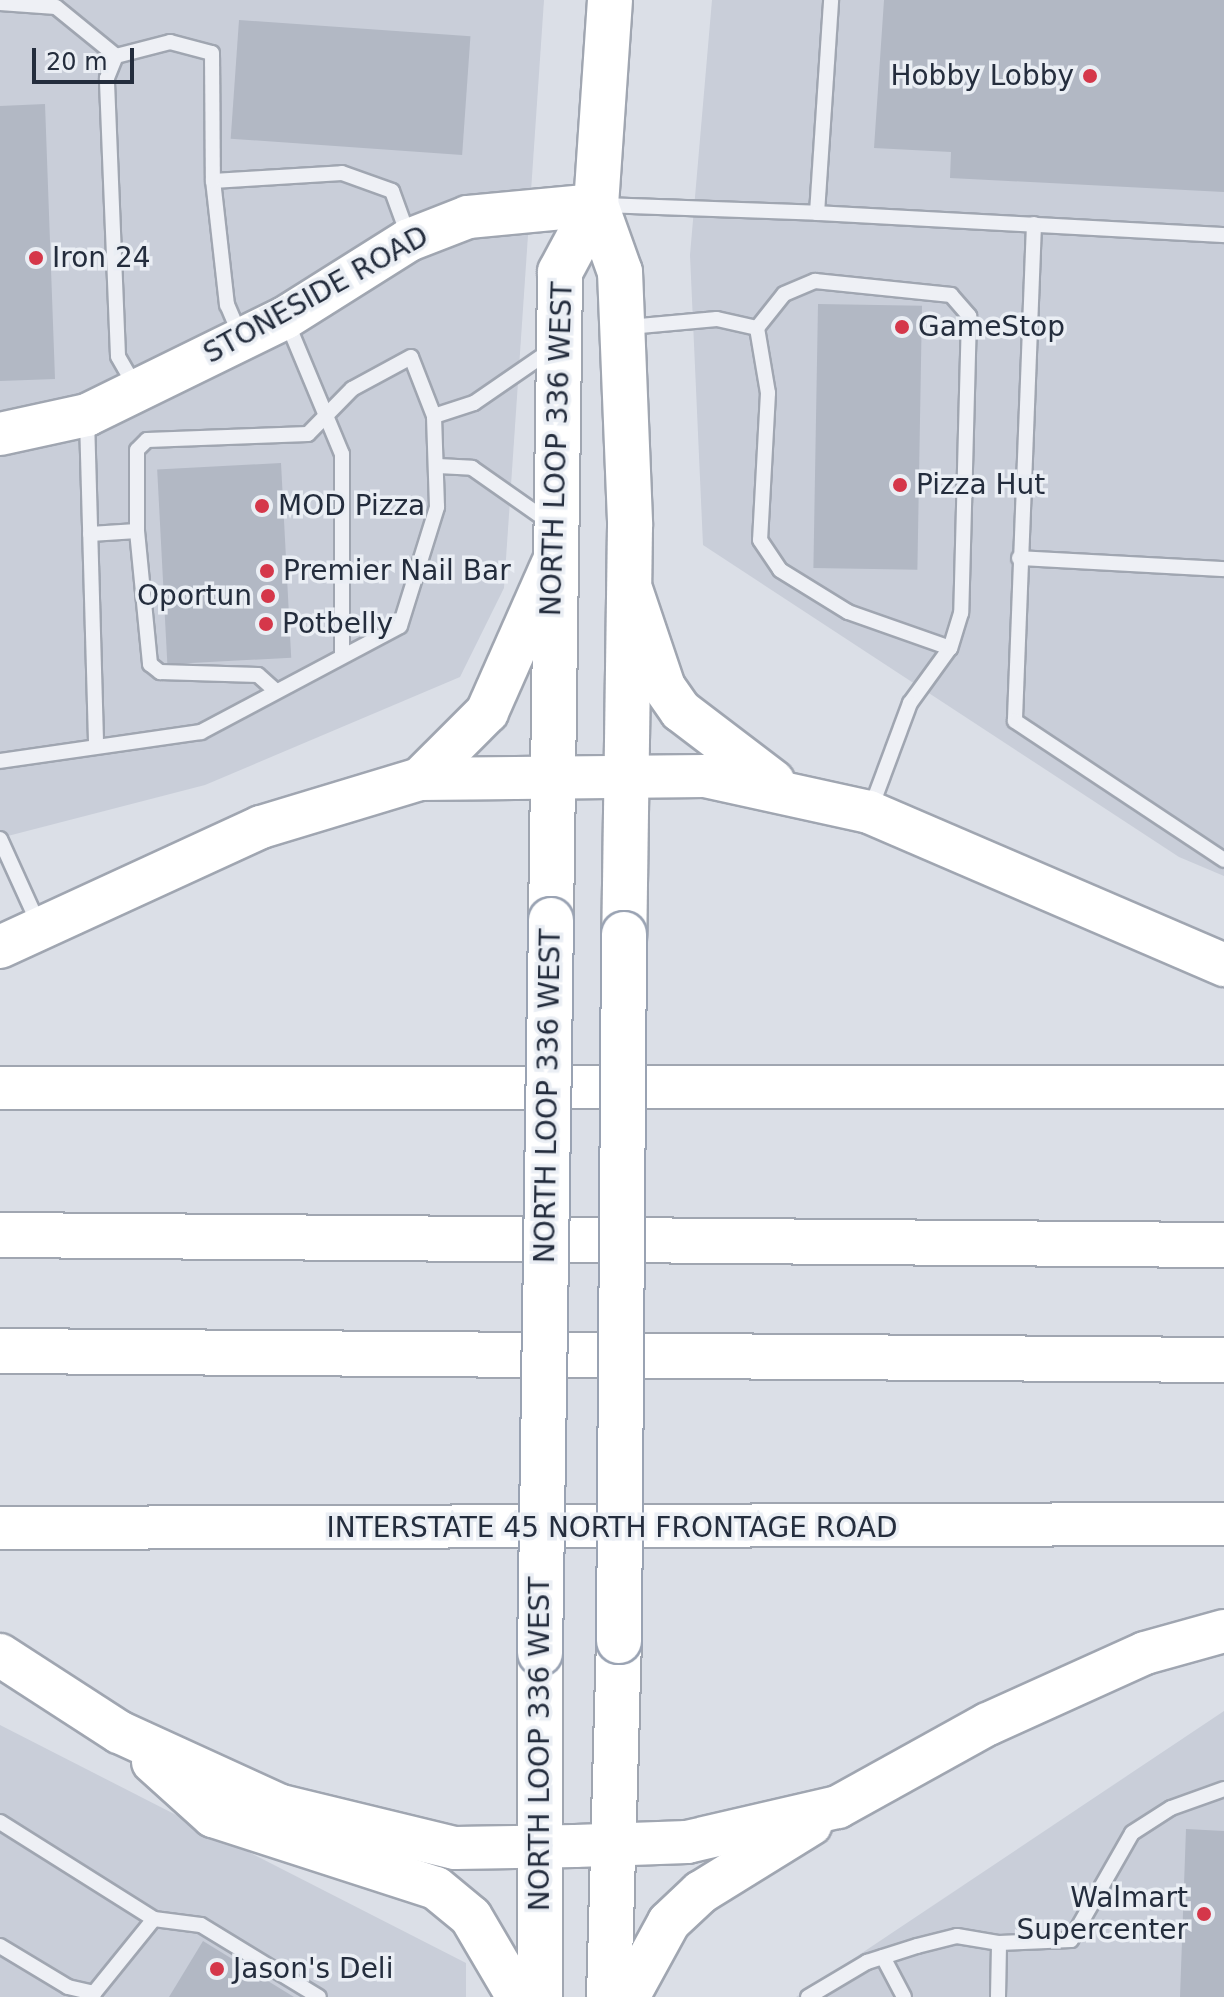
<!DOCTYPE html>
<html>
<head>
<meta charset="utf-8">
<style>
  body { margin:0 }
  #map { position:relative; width:1224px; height:1997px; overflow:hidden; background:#dbdfe7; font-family:"DejaVu Sans",sans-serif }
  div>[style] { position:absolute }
  .built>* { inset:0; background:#c9ced9 }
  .building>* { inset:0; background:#b2b8c4; transform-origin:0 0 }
  .roads { filter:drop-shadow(2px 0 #a0a6b1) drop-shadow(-2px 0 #a0a6b1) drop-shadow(0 2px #a0a6b1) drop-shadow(0 -2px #a0a6b1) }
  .lane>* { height:14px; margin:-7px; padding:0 7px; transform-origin:7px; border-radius:7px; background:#eef0f5 }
  .secondary>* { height:42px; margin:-21px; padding:0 21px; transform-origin:21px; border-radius:21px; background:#fff }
  .primary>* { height:44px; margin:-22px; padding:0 22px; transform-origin:22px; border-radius:22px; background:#fff }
  .highway>* { height:44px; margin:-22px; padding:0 22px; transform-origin:22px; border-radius:22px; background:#fff }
  .bridges { filter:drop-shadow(2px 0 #9aa3b3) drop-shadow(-2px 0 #9aa3b3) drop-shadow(0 2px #9aa3b3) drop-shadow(0 -2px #9aa3b3) }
  .primary-bridge>* { height:44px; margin:-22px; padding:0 22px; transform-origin:22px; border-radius:22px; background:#fff }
  .dots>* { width:22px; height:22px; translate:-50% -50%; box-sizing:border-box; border:4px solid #eaeef4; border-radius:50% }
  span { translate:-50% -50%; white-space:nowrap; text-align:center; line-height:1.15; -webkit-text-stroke:7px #eaeef4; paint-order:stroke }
  .poi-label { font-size:28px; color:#242d3d }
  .right { translate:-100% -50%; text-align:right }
  .left { translate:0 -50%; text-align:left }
  .street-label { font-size:28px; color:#242d3d }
  .scale { position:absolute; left:32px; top:48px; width:102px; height:36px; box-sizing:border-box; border:4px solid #242d3d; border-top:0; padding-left:10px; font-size:24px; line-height:28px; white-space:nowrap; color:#242d3d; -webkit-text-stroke:6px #eaeef4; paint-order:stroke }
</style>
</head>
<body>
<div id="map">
  <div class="built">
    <div style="clip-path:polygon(0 0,544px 0,504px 588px,460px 677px,205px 785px,0 838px)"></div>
    <div style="clip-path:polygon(712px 0,1224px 0,1224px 876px,1179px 857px,703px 545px,690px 255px)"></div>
    <div style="clip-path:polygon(1224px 1711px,1224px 1997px,796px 1997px)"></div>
    <div style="clip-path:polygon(0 1725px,466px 1963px,466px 1997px,0 1997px)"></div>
  </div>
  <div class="building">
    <div style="clip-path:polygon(884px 0,1224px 0,1224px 192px,950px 178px,951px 152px,874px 148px)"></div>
    <div style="left:239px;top:20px;width:232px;height:119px;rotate:4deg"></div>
    <div style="clip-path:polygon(45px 104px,55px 379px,0 381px,0 106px)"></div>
    <div style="left:818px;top:304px;width:104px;height:264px;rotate:1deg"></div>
    <div style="left:281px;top:463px;width:195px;height:124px;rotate:87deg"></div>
    <div style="clip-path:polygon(1186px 1829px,1224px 1831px,1224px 1997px,1180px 1997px)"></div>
    <div style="clip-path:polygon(203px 1941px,294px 1997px,169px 1997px)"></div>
  </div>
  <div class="roads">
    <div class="lane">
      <div style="left:0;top:3px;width:56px;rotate:4.1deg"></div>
      <div style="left:56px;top:7px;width:77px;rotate:39.2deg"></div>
      <div style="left:603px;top:205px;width:214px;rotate:2.1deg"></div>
      <div style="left:817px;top:213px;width:213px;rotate:-86.2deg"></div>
      <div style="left:817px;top:213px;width:408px;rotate:3.1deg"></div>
      <div style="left:1034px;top:224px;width:497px;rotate:92.2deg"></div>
      <div style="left:1015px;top:721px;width:251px;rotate:33.6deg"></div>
      <div style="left:287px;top:322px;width:143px;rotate:67.4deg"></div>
      <div style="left:342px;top:454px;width:202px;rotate:90deg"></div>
      <div style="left:629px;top:327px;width:88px;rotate:-5.2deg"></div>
      <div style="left:717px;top:319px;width:41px;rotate:12.7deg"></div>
      <div style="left:757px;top:328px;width:66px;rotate:80.4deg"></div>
      <div style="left:768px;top:393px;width:147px;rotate:93.1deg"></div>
      <div style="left:760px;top:540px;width:36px;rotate:56deg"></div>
      <div style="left:780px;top:570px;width:80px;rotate:31.7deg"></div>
      <div style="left:848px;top:612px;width:108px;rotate:19.4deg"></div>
      <div style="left:950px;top:648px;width:68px;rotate:126deg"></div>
      <div style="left:910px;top:703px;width:112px;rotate:110.4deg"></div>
      <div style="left:757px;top:328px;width:43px;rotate:-51.5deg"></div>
      <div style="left:784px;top:294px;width:34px;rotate:-23deg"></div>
      <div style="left:815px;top:281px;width:137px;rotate:5.9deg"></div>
      <div style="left:951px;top:295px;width:28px;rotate:49deg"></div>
      <div style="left:969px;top:316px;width:297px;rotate:91.5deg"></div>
      <div style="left:961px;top:613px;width:37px;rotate:107deg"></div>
      <div style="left:240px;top:335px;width:33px;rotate:-113deg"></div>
      <div style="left:227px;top:305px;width:125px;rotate:-96.4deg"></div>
      <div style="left:213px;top:181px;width:129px;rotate:-3.5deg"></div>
      <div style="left:342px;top:173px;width:53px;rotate:19.8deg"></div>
      <div style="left:392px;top:191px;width:47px;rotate:70deg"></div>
      <div style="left:135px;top:386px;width:34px;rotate:-120deg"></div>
      <div style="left:118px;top:356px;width:278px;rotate:-92.3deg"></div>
      <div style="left:107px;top:78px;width:24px;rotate:-68deg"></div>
      <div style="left:116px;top:56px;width:56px;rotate:-14.5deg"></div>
      <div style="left:170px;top:42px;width:43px;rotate:14.7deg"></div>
      <div style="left:212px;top:53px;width:128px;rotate:89.6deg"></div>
      <div style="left:434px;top:416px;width:42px;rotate:-18deg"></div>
      <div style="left:474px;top:403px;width:93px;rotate:-34.5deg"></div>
      <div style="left:87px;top:419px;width:323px;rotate:88.4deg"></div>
      <div style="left:438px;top:466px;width:34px;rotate:3deg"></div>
      <div style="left:472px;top:468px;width:94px;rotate:35deg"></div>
      <div style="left:137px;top:531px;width:134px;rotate:84.4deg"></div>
      <div style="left:150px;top:664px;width:13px;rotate:39deg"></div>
      <div style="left:160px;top:672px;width:98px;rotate:1.8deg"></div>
      <div style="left:258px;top:675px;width:24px;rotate:42deg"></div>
      <div style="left:1019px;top:558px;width:205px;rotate:3.1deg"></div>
      <div style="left:0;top:761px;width:203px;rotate:-8.2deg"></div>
      <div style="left:201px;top:732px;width:225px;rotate:-28deg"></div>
      <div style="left:400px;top:626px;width:125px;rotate:-72.7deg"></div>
      <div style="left:437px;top:507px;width:91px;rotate:-91.9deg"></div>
      <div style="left:434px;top:416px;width:63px;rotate:-111.3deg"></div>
      <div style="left:411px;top:357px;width:67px;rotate:151.5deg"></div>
      <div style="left:352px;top:389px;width:63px;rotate:134.4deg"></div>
      <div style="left:308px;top:434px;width:161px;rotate:177.9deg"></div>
      <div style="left:147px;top:440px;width:14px;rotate:135deg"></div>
      <div style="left:137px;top:450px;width:81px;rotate:90deg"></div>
      <div style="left:137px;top:531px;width:47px;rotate:176.3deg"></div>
      <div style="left:0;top:839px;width:94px;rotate:65.6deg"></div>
      <div style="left:0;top:1822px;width:182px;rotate:32.2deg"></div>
      <div style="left:154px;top:1919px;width:47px;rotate:7.3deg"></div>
      <div style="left:201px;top:1925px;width:138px;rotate:31.4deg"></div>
      <div style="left:0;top:1946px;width:79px;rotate:31.1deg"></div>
      <div style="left:68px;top:1987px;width:27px;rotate:13deg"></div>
      <div style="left:94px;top:1993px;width:95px;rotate:-51deg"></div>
      <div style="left:883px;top:1957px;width:45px;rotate:62.3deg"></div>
      <div style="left:808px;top:1997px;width:69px;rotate:-30.7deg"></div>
      <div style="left:867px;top:1962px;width:52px;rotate:-17.7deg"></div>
      <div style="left:917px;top:1946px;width:41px;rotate:-14deg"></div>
      <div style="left:957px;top:1936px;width:43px;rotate:9.5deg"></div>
      <div style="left:998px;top:1997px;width:54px;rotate:-88.9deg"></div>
      <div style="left:999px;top:1943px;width:72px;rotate:-2.4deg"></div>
      <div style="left:1071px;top:1940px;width:123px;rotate:-60.3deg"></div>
      <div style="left:1132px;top:1833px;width:46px;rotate:-32.7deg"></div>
      <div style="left:1171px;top:1808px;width:56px;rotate:-19.7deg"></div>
    </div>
    <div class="secondary">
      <div style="left:0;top:434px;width:89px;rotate:-12.3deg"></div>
      <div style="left:87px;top:415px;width:220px;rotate:-26.1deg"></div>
      <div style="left:285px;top:318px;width:146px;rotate:-32.2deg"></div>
      <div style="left:409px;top:240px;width:63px;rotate:-21.3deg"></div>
      <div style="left:468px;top:217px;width:129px;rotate:-5.4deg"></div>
      <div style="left:632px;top:592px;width:100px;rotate:71.4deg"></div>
      <div style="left:664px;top:687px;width:29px;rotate:55deg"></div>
      <div style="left:681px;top:711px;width:116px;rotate:37.3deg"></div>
      <div style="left:420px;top:779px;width:95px;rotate:-45deg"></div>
      <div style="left:487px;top:712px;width:161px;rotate:-66.1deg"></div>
      <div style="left:0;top:947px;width:287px;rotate:-24.7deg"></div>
      <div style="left:261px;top:827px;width:166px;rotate:-16.8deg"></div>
      <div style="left:420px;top:779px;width:285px;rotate:-0.6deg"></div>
      <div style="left:705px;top:776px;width:168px;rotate:12.4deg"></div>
      <div style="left:869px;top:812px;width:387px;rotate:23.3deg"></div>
      <div style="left:0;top:1088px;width:1224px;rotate:-0.05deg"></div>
      <div style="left:0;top:1528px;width:1224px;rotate:-0.19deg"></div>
      <div style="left:0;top:1655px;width:142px;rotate:32.9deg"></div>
      <div style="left:119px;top:1732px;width:178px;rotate:24.6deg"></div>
      <div style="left:281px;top:1806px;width:179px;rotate:13.6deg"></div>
      <div style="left:455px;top:1848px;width:120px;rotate:-1deg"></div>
      <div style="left:575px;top:1846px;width:112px;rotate:-2deg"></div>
      <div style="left:687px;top:1842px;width:155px;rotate:-13.1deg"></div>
      <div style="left:838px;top:1807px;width:171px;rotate:-29deg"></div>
      <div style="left:988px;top:1724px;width:172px;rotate:-24.3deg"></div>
      <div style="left:1145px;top:1653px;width:82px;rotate:-15.6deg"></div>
      <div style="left:153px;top:1762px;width:81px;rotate:42deg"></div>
      <div style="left:213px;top:1816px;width:234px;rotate:17.9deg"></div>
      <div style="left:436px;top:1888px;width:45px;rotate:39.6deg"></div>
      <div style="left:471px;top:1917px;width:93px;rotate:59.6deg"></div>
      <div style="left:628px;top:1997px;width:85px;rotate:-61.3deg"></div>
      <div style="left:669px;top:1922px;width:44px;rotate:-43.2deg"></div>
      <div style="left:701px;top:1892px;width:129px;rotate:-31.7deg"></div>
    </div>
    <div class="primary">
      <div style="left:610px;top:0;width:205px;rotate:93.9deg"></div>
      <div style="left:596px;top:205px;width:71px;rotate:70.3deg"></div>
      <div style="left:620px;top:272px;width:254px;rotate:87.7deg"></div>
      <div style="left:630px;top:526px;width:408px;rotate:90.8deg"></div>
      <div style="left:551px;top:920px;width:648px;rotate:-89.2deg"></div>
      <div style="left:560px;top:272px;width:76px;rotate:-61.8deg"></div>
      <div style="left:540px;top:1653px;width:344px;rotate:90deg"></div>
      <div style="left:609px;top:1997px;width:356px;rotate:-88.4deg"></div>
    </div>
    <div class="highway">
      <div style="left:0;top:1235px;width:1224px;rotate:0.47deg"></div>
      <div style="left:0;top:1351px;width:1224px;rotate:0.42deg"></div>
    </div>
  </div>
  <div class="bridges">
    <div class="primary-bridge">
      <div style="left:619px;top:1641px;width:707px;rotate:-89.59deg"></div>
      <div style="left:540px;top:1653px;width:733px;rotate:-89.14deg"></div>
    </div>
  </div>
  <div class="dots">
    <div style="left:1090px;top:76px;background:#d5374a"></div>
    <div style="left:36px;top:258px;background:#d5374a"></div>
    <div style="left:902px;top:327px;background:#d5374a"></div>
    <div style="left:900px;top:485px;background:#d5374a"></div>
    <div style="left:262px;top:506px;background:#d5374a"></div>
    <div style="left:267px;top:571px;background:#d5374a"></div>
    <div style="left:268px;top:596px;background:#d5374a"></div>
    <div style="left:266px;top:624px;background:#d5374a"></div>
    <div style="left:1204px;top:1914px;background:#d5374a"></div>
    <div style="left:217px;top:1969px;background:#d5374a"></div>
  </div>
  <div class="poi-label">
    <span class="right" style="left:1074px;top:76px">Hobby Lobby</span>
    <span class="left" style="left:52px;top:258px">Iron 24</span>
    <span class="left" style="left:918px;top:327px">GameStop</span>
    <span class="left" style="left:916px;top:485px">Pizza Hut</span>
    <span class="left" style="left:278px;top:506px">MOD Pizza</span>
    <span class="left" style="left:283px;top:571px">Premier Nail Bar</span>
    <span class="right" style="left:252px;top:596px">Oportun</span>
    <span class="left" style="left:282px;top:624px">Potbelly</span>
    <span class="right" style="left:1188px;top:1914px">Walmart<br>Supercenter</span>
    <span class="left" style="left:233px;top:1969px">Jason's Deli</span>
  </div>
  <div class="street-label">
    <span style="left:316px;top:295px;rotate:-29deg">STONESIDE ROAD</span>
    <span style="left:557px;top:449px;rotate:-88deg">NORTH LOOP 336 WEST</span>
    <span style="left:548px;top:1096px;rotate:-89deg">NORTH LOOP 336 WEST</span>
    <span style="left:612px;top:1528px">INTERSTATE 45 NORTH FRONTAGE ROAD</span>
    <span style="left:540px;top:1744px;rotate:-90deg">NORTH LOOP 336 WEST</span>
  </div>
  <div class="scale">20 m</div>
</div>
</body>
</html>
